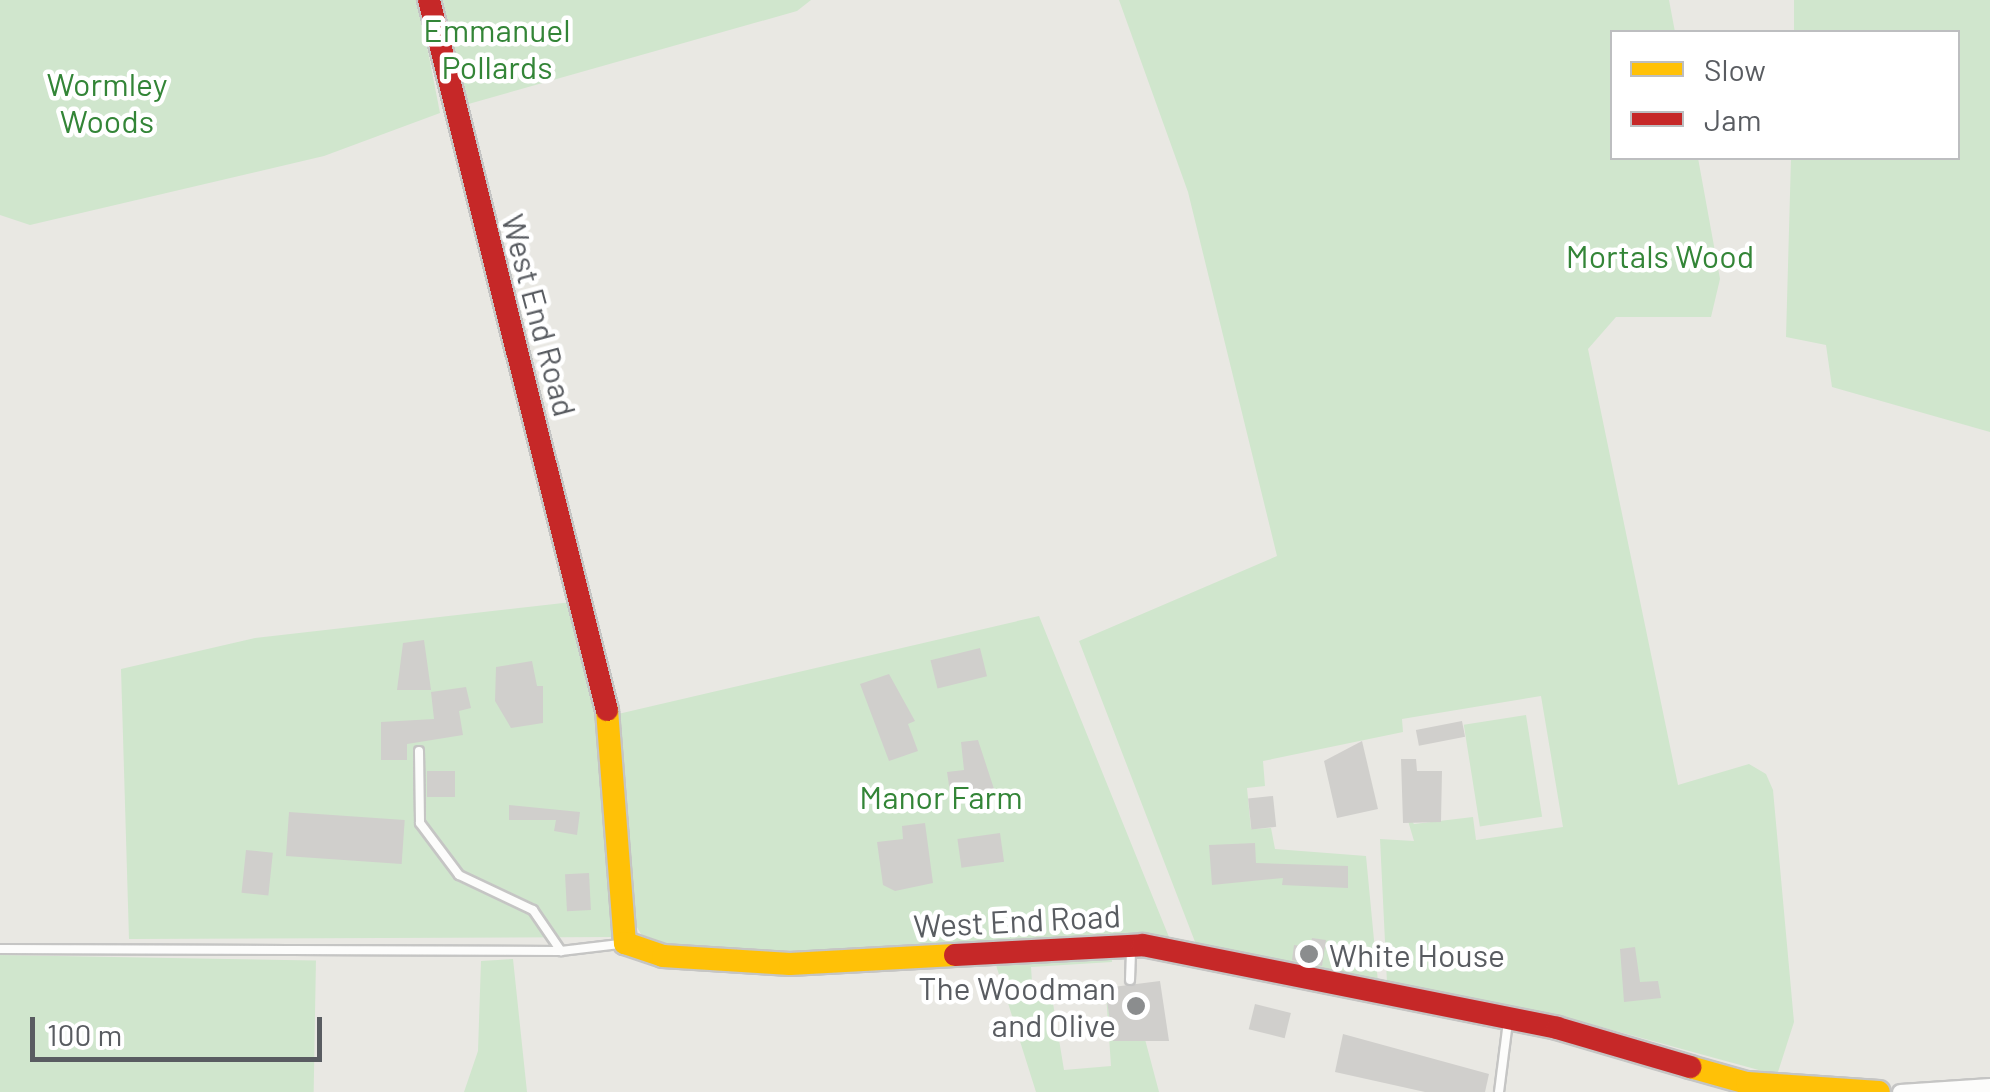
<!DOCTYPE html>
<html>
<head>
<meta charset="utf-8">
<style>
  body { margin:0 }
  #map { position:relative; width:1990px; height:1092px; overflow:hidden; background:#e9e8e3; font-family:Barlow,sans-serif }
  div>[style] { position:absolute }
  .green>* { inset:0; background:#d0e6cd; transform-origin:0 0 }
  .building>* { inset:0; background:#d0cfcc; transform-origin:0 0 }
  .roads { filter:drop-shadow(2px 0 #c5c5c4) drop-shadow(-2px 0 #c5c5c4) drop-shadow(0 2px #c5c5c4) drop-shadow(0 -2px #c5c5c4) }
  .lane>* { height:8px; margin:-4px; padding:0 4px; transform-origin:4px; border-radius:4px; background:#fcfcfb }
  .street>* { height:15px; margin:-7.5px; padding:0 7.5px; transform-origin:7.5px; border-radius:7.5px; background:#fcfcfb }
  .slow>* { height:22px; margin:-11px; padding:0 11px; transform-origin:11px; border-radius:11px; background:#ffc107 }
  .jam>* { height:22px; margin:-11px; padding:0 11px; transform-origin:11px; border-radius:11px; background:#c62828 }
  .dots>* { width:28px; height:28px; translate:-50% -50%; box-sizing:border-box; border:5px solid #fff; border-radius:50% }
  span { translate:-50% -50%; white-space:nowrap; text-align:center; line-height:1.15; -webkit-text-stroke:9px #fff; paint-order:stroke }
  .park-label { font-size:32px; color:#338537 }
  .street-label { font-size:32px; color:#595c61 }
  .poi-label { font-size:32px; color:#595c61 }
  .left { translate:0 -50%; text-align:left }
  .right { translate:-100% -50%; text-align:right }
  .legend { position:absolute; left:1610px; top:30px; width:350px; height:130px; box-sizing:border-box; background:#fff; border:2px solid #bdbec0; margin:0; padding:12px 18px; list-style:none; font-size:30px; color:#595c61 }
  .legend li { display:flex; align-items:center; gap:20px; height:50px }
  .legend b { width:50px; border:2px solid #bdbec0 }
  .scale { position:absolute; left:30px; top:1017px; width:292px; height:45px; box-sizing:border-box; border:5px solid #595c61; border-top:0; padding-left:12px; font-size:30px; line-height:35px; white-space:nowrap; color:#595c61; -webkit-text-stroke:8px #fff; paint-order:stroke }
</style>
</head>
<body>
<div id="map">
  <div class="green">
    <div style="clip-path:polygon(0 0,418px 0,440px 113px,324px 156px,30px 225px,0 215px)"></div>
    <div style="clip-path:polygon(441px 0,811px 0,797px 11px,465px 105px)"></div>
    <div style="clip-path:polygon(1119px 0,1669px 0,1675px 32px,1612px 32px,1612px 158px,1698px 158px,1720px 279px,1711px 317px,1616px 317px,1588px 349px,1678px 785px,1749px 764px,1766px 774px,1773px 790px,1794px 1022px,1777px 1075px,1583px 1022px,1387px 983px,1380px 839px,1414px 841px,1406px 814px,1414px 824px,1473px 817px,1476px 840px,1563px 827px,1541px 696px,1402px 719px,1403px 732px,1263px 761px,1265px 786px,1247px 788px,1251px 829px,1271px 828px,1275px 849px,1366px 856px,1378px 982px,1197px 947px,1079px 641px,1277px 556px,1188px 192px)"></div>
    <div style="clip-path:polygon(1794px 0,1990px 0,1990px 432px,1832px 387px,1826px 345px,1786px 337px,1791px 158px,1958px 158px,1958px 32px,1794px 32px)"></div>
    <div style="clip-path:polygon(572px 602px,603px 732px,614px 937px,129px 939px,121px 669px,255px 638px)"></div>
    <div style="clip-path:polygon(1039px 616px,1171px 942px,1096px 936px,797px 957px,661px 949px,644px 939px,635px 924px,618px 714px)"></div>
    <div style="left:1526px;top:715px;width:103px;height:63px;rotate:81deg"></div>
    <div style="clip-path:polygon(1112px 953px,1112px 962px,1031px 967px,1033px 998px,1052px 997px,1064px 1070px,1111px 1066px,1106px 994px,1113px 1040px,1142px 1028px,1159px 1092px,1036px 1092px,996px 965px)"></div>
    <div style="left:0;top:955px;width:316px;height:137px;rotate:1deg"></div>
    <div style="clip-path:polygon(513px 959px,527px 1092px,464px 1092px,478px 1051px,481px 961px)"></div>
  </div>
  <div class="building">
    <div style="clip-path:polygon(424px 640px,431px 690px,397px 690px,403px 643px)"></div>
    <div style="left:980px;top:648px;width:29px;height:51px;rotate:76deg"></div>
    <div style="clip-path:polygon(532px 661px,537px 686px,543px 686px,543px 723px,511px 728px,495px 701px,496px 667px)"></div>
    <div style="clip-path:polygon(889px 674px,915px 721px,908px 724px,918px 751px,889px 761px,860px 684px)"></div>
    <div style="clip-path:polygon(466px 687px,471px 708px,459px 711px,463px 735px,407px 744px,407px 760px,381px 760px,381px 722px,434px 719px,431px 692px)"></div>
    <div style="left:1462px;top:721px;width:16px;height:47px;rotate:79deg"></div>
    <div style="clip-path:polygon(978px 740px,995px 792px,951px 799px,947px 772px,964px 770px,961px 742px)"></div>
    <div style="clip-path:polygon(1362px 741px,1378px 809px,1337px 818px,1324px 761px)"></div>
    <div style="clip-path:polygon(1401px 759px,1416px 759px,1417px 771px,1442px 771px,1441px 822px,1403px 823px)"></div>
    <div style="left:455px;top:771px;width:26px;height:28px;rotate:90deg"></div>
    <div style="left:1273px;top:796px;width:31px;height:25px;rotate:84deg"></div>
    <div style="clip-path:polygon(509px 805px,580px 812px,577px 835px,554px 831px,556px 820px,509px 820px)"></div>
    <div style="left:289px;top:812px;width:116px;height:44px;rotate:4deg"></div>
    <div style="clip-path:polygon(925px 823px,933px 883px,895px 891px,883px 885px,877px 842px,903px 839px,902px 826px)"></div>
    <div style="left:1000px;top:833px;width:29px;height:43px;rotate:82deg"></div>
    <div style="clip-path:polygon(1255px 843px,1256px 863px,1348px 866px,1348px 888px,1282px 885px,1283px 878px,1212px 885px,1209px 845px)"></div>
    <div style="left:246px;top:850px;width:27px;height:43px;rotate:6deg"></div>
    <div style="left:589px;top:873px;width:37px;height:24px;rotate:87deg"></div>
    <div style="clip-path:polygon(1312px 938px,1326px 940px,1322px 966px,1292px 960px,1294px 945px,1310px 947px)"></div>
    <div style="clip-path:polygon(1635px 947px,1640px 982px,1658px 981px,1661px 998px,1624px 1002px,1620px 949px)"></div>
    <div style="clip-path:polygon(1160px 981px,1169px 1041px,1113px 1041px,1105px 988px)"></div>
    <div style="left:1255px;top:1004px;width:37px;height:26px;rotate:14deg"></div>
    <div style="clip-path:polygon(1343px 1034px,1489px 1074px,1485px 1092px,1425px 1092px,1335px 1072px)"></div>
  </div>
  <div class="roads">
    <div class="lane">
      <div style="left:419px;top:751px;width:72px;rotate:89.2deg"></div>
      <div style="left:420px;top:823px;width:65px;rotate:53.1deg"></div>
      <div style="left:459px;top:875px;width:82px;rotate:25.3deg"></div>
      <div style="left:533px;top:910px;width:50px;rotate:55.7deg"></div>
      <div style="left:0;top:949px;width:561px;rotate:0.2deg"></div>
      <div style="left:561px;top:951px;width:59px;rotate:-6.8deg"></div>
      <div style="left:1130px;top:980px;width:30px;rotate:-88deg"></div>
      <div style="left:1499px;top:1092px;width:71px;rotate:-82.7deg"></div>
    </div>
    <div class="street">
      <div style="left:1900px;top:1092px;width:90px;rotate:-3.8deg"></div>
    </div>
    <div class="slow">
      <div style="left:607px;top:710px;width:234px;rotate:85.6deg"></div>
      <div style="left:625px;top:943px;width:40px;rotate:18.9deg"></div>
      <div style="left:663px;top:956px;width:127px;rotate:3.6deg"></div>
      <div style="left:790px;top:964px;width:165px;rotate:-3.1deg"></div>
      <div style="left:1690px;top:1067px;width:59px;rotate:15.7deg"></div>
      <div style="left:1747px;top:1083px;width:132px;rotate:3.9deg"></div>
    </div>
    <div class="jam">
      <div style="left:429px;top:0;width:732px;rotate:75.93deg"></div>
      <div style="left:955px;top:955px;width:188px;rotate:-3deg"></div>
      <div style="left:1143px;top:945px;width:422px;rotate:11.3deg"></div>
      <div style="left:1557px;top:1028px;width:139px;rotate:16.3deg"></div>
    </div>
  </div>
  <div class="dots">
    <div style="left:1309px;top:954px;background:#8b8d8e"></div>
    <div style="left:1136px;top:1006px;background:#8b8d8e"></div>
  </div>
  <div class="park-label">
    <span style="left:497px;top:48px">Emmanuel<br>Pollards</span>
    <span style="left:107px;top:102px">Wormley<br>Woods</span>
    <span style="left:1660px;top:255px">Mortals Wood</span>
    <span style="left:941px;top:796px">Manor Farm</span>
  </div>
  <div class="street-label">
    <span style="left:540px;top:315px;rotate:75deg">West End Road</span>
    <span style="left:1017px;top:920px;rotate:-3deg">West End Road</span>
  </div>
  <div class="poi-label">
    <span class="left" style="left:1329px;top:954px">White House</span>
    <span class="right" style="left:1116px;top:1006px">The Woodman<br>and Olive</span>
  </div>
  <ul class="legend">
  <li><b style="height:12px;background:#ffc107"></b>Slow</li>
  <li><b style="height:12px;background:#c62828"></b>Jam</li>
  </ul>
  <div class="scale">100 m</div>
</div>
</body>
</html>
